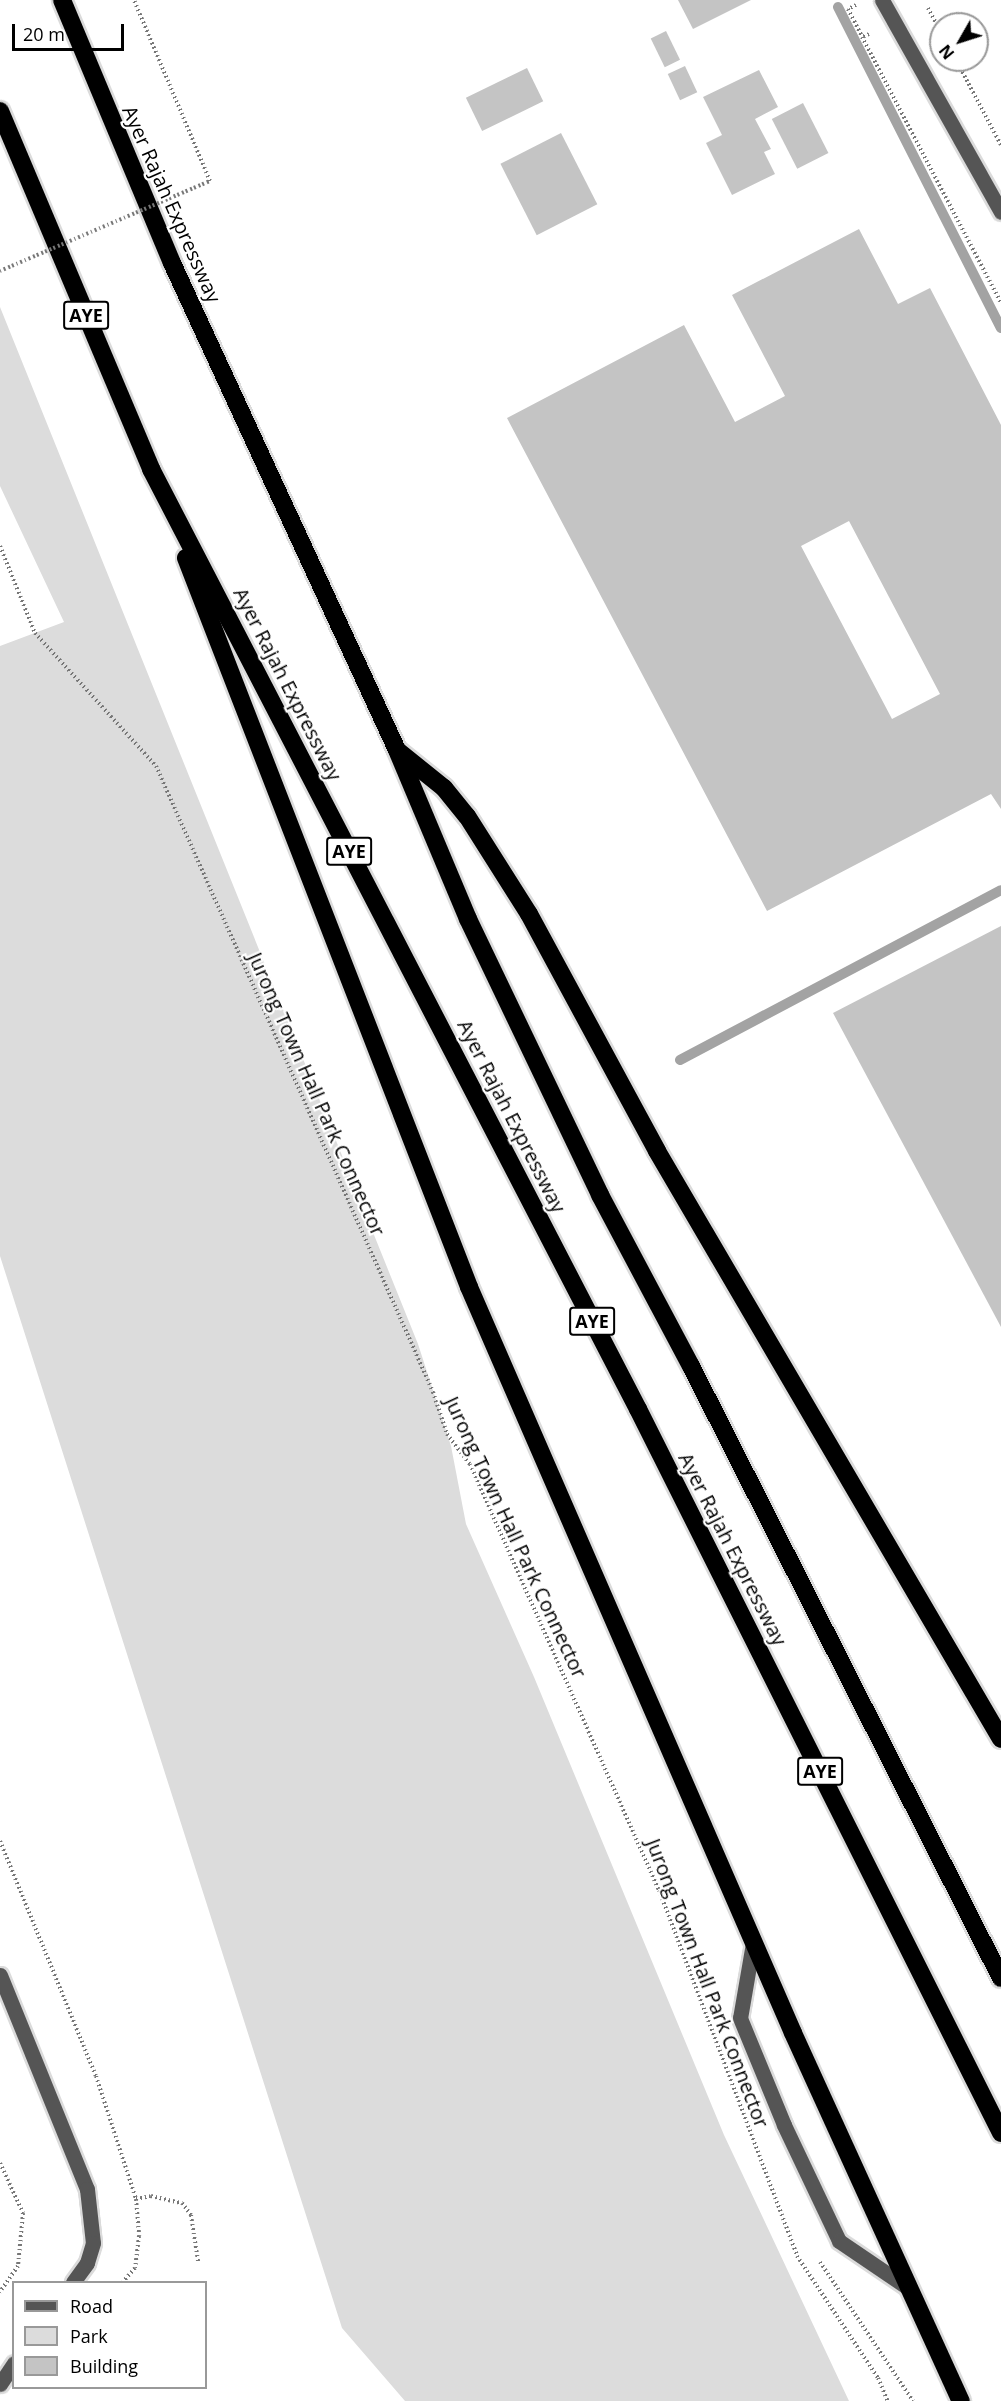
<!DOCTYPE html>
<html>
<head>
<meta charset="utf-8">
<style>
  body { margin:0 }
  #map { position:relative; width:1001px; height:2401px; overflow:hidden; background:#fff; font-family:"Open Sans",sans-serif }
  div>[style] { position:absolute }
  .green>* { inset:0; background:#dcdcdc }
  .stream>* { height:10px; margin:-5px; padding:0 5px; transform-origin:5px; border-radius:5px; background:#a3a3a3 }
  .building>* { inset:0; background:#c4c4c4; transform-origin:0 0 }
  .path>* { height:4px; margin-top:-2px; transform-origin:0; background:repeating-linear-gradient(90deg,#777 0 1.5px,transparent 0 4.5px) }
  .roads { filter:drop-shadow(2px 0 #dbdbdb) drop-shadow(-2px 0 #dbdbdb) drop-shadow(0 2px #dbdbdb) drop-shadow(0 -2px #dbdbdb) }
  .minor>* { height:15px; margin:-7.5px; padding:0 7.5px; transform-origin:7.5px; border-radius:7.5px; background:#555 }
  .highway>* { height:18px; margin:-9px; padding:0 9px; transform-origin:9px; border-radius:9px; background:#000 }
  .path-bridge>* { height:4px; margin-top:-2px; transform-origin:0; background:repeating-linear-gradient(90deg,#777 0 1.5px,transparent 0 4.5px) }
  span { translate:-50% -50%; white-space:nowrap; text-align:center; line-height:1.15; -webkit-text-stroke:4.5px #fff; paint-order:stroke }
  .shield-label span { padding:2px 4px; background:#fff; border:2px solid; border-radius:4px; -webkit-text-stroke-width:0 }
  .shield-label { font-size:18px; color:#000; font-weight:700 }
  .street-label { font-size:20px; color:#000 }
  .legend { position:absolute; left:12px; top:2281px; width:195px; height:108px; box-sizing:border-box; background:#fff; border:2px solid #999; margin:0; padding:8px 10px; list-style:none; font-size:18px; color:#000 }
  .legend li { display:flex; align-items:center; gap:12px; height:30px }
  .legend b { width:30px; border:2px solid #999 }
  .north { position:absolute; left:929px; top:12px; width:60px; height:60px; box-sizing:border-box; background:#fff; border:2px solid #999; border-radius:50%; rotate:231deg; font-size:16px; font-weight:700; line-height:24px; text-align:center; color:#000 }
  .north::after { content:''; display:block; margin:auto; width:21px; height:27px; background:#000; clip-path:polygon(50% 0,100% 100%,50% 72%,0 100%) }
  .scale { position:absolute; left:12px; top:24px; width:112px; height:27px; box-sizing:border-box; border:3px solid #000; border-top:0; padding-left:8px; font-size:18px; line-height:21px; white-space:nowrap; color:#000; -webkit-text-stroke:4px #fff; paint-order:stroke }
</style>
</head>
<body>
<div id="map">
  <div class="green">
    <div style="clip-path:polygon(0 307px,418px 1344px,451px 1446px,466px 1524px,534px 1677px,724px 2135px,849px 2401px,405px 2401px,342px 2328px,0 1256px,0 646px,64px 622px,0 486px)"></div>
  </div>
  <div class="stream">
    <div style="left:838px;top:7px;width:360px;rotate:63.1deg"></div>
    <div style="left:680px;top:1060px;width:363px;rotate:-27.9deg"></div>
  </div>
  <div class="building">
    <div style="clip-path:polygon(678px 0,751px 0,693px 29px)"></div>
    <div style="left:666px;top:31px;width:32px;height:17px;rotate:64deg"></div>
    <div style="left:685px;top:66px;width:29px;height:19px;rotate:65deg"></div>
    <div style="left:527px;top:68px;width:37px;height:68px;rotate:64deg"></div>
    <div style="clip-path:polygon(759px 70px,778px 107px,755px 119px,771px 149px,764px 152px,775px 174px,732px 195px,706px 143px,722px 135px,703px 97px)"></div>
    <div style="left:803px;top:103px;width:56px;height:35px;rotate:63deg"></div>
    <div style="left:561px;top:133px;width:80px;height:68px;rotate:63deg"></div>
    <div style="clip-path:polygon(evenodd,859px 229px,898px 304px,930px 288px,1001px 425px,1001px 809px,991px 794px,767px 911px,507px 418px,684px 325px,735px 422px,785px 396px,732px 295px,859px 229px,849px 521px,940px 694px,892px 719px,801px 546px,849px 521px)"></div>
    <div style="clip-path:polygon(1001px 926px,1001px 1327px,833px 1013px)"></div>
  </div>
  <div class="path">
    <div style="left:856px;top:5px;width:9px;rotate:153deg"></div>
    <div style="left:848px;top:9px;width:31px;rotate:63deg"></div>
    <div style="left:928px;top:8px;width:27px;rotate:62deg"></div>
    <div style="left:869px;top:34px;width:8px;rotate:157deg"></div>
    <div style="left:862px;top:37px;width:300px;rotate:62.4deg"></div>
    <div style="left:956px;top:60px;width:96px;rotate:62.1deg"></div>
    <div style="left:0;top:546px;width:94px;rotate:68.1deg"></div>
    <div style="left:35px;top:633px;width:180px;rotate:47.7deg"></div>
    <div style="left:156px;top:766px;width:685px;rotate:66.13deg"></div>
    <div style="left:433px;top:1392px;width:44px;rotate:71.6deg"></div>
    <div style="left:447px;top:1434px;width:38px;rotate:53deg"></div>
    <div style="left:470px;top:1464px;width:466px;rotate:66.1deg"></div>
    <div style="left:659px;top:1890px;width:391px;rotate:69.3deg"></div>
    <div style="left:797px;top:2256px;width:146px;rotate:56.4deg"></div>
    <div style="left:878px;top:2378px;width:25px;rotate:67deg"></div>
    <div style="left:0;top:1841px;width:254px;rotate:67.8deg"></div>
    <div style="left:96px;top:2076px;width:129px;rotate:72deg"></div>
    <div style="left:136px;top:2199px;width:37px;rotate:85deg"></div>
    <div style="left:139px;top:2236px;width:32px;rotate:97deg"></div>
    <div style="left:135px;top:2268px;width:18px;rotate:131deg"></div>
    <div style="left:0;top:2163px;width:55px;rotate:65.3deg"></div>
    <div style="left:23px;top:2213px;width:53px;rotate:95.4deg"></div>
    <div style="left:18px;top:2266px;width:32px;rotate:125deg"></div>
    <div style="left:136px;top:2199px;width:15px;rotate:-11deg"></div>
    <div style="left:151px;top:2196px;width:32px;rotate:13deg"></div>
    <div style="left:182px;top:2203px;width:15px;rotate:53deg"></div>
    <div style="left:191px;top:2215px;width:47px;rotate:81.3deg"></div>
    <div style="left:820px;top:2262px;width:167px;rotate:56.2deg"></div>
  </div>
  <div class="roads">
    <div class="minor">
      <div style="left:882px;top:0;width:243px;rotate:60.7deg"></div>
      <div style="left:753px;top:1943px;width:76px;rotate:99.8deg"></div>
      <div style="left:740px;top:2018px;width:116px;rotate:67.6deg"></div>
      <div style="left:784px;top:2125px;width:128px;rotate:64.6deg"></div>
      <div style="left:839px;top:2241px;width:82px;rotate:34.1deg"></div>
      <div style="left:0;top:1975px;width:231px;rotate:67.9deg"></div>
      <div style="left:87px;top:2189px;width:54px;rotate:83.7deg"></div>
      <div style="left:93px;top:2243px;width:21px;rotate:107deg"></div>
      <div style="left:87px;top:2263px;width:24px;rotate:126deg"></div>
      <div style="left:0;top:2384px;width:25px;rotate:-56deg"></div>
    </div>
    <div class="highway">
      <div style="left:62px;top:0;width:285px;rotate:67.3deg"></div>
      <div style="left:172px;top:263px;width:536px;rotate:65.2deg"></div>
      <div style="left:397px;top:750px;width:183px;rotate:67.2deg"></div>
      <div style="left:468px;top:919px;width:306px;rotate:64.4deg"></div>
      <div style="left:600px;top:1195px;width:194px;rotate:62deg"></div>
      <div style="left:691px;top:1366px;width:686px;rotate:63.14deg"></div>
      <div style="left:0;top:111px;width:389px;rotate:67.1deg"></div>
      <div style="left:151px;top:469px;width:1059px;rotate:62.61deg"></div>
      <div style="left:638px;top:1409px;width:810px;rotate:63.37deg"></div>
      <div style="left:186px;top:558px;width:782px;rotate:68.78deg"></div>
      <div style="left:469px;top:1287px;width:813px;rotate:66.52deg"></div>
      <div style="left:793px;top:2033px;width:405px;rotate:65.5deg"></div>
      <div style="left:398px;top:751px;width:59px;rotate:38.8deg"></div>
      <div style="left:444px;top:788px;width:36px;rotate:51deg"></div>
      <div style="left:467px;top:816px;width:116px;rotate:57.7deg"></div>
      <div style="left:529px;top:914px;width:269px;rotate:61.6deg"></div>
      <div style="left:657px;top:1151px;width:681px;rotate:59.67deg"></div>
    </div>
  </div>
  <div class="path-bridge">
    <div style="left:0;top:271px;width:228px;rotate:-23.2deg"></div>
    <div style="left:210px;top:181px;width:196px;rotate:-112.8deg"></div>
  </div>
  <div class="shield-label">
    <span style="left:86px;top:315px">AYE</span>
    <span style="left:349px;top:851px">AYE</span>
    <span style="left:592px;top:1321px">AYE</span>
    <span style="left:820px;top:1771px">AYE</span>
  </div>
  <div class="street-label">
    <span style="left:172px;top:204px;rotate:66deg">Ayer Rajah Expressway</span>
    <span style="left:288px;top:684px;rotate:63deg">Ayer Rajah Expressway</span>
    <span style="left:317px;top:1094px;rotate:66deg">Jurong Town Hall Park Connector</span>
    <span style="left:512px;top:1116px;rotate:63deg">Ayer Rajah Expressway</span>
    <span style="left:516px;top:1537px;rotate:65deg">Jurong Town Hall Park Connector</span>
    <span style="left:733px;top:1549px;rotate:63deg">Ayer Rajah Expressway</span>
    <span style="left:708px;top:1983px;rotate:69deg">Jurong Town Hall Park Connector</span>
  </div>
  <ul class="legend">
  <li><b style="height:8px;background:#555"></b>Road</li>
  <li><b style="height:16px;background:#dcdcdc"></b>Park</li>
  <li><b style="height:16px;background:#c4c4c4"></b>Building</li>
  </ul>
  <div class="north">N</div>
  <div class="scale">20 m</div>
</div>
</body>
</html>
